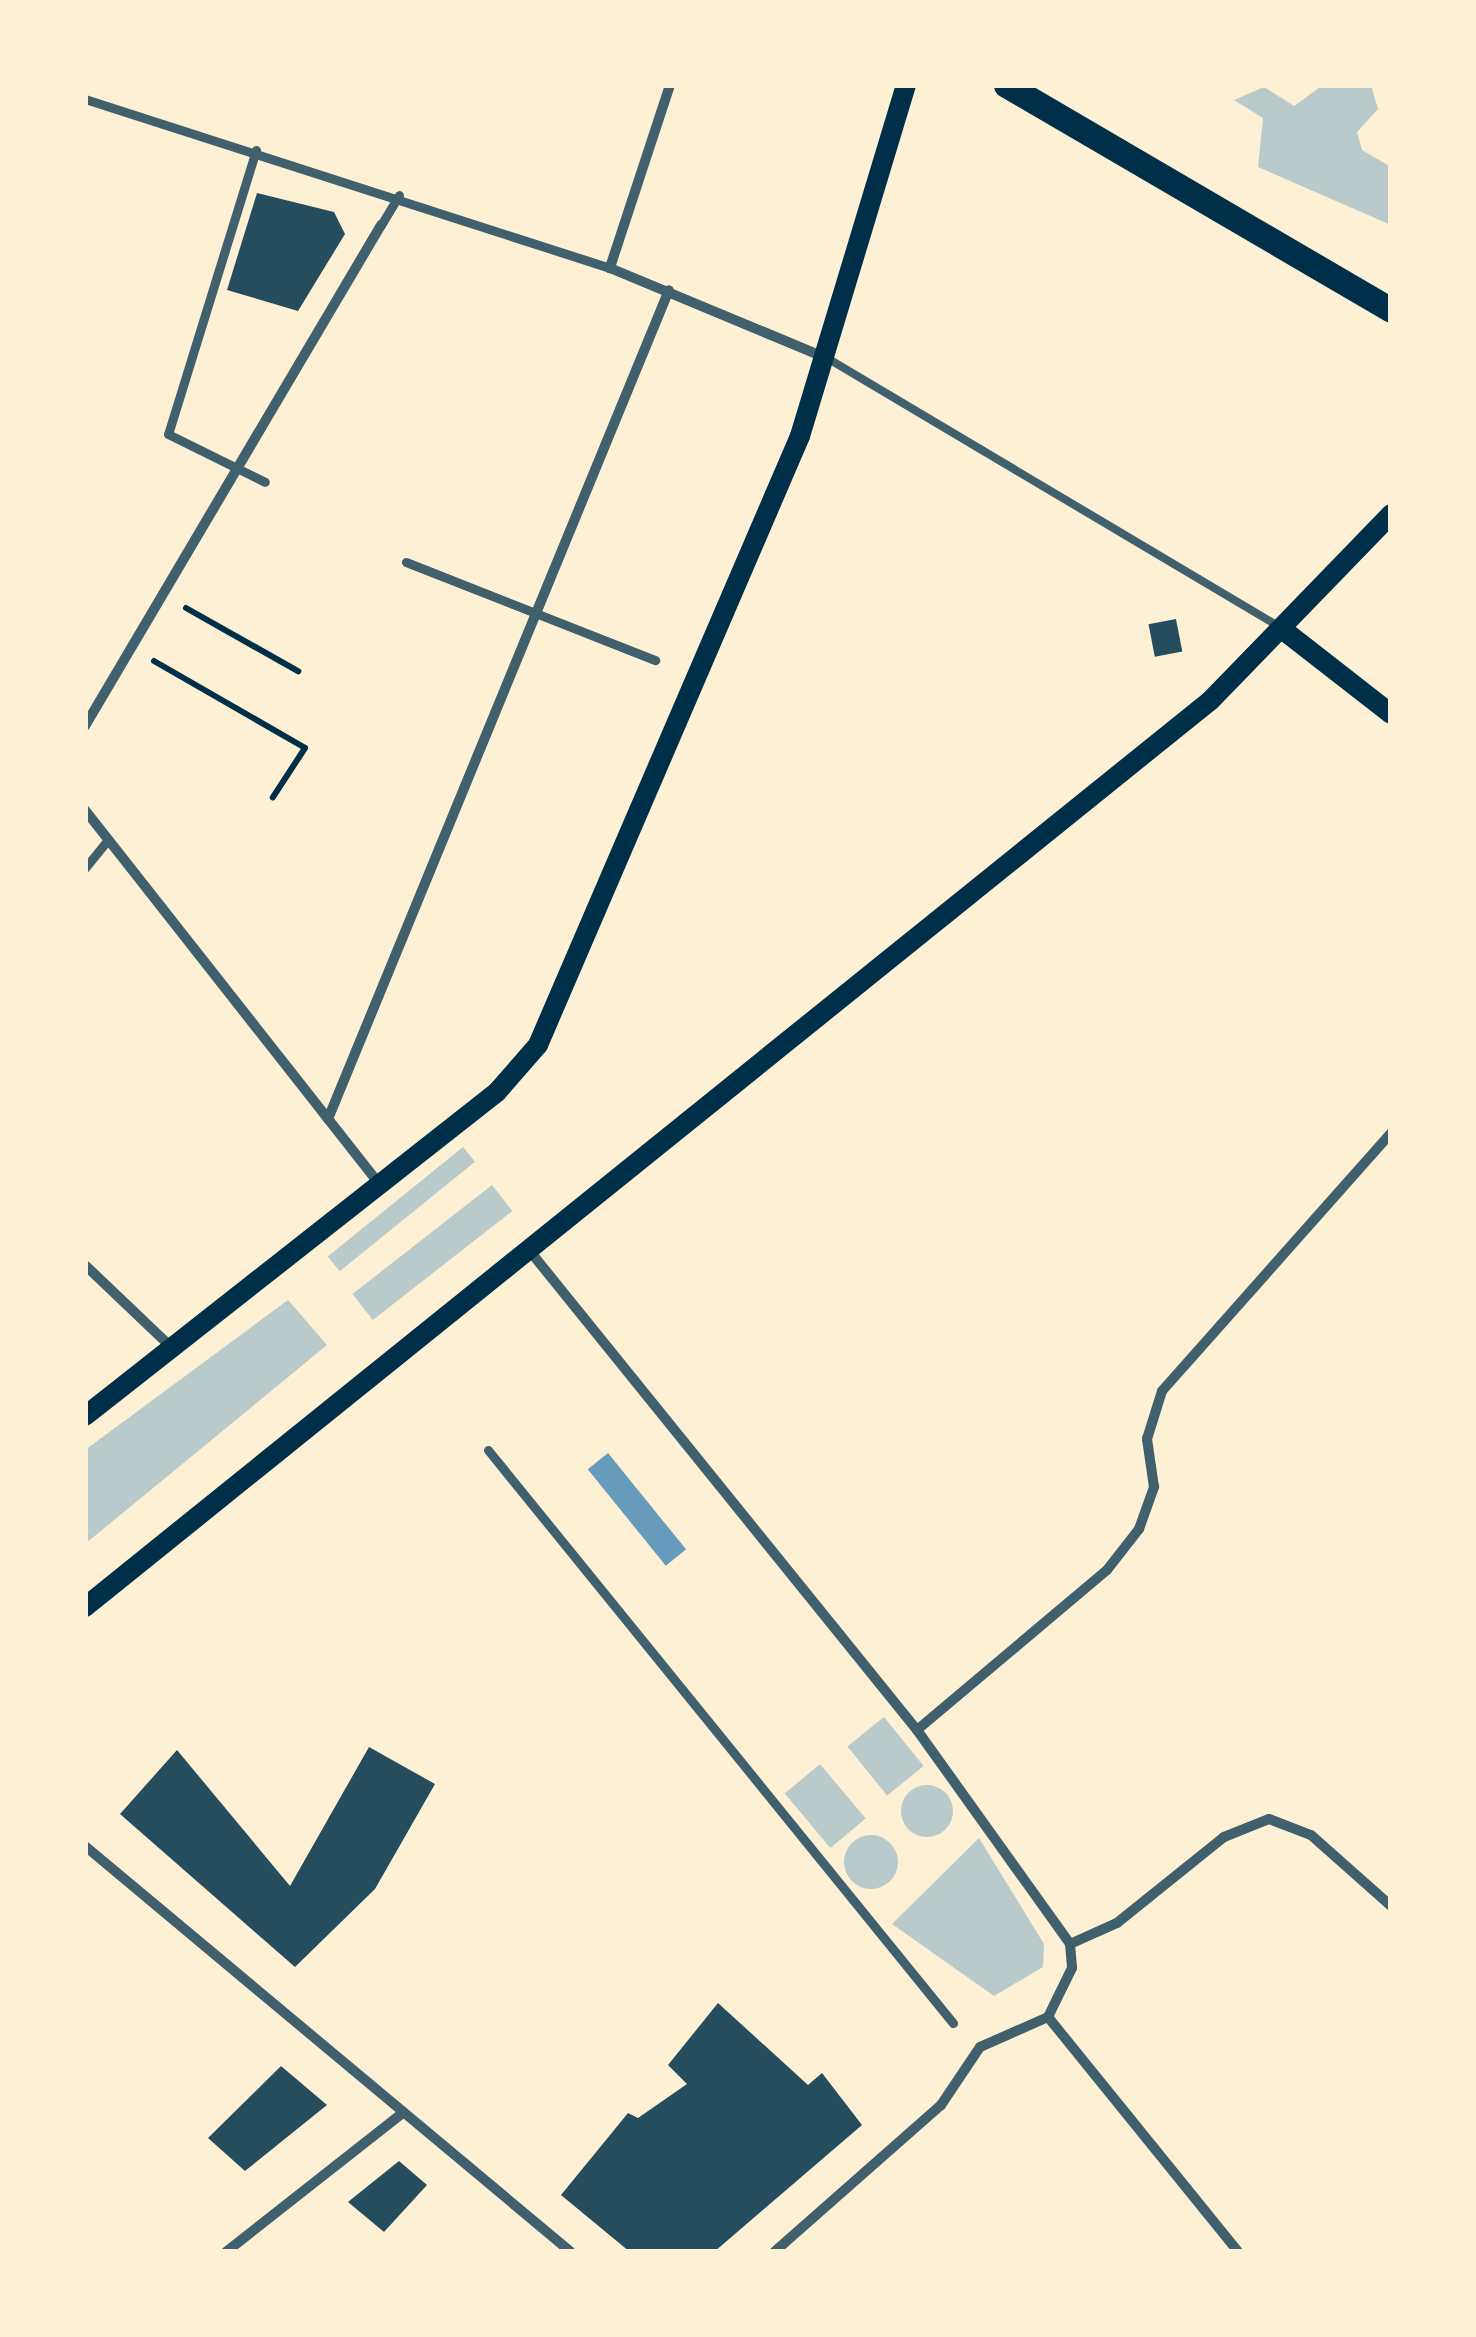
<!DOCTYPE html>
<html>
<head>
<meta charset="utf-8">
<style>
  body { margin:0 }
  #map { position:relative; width:1476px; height:2337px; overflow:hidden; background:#fdf0d5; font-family:"Varela Round",sans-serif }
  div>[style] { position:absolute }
  .green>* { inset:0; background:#b9caca; transform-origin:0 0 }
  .round { border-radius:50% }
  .water>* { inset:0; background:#669bbc; transform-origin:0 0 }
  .building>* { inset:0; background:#264d5e; transform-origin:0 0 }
  .path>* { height:6px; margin:-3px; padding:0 3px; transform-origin:3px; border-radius:3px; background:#003049 }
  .service>* { height:8px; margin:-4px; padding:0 4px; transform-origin:4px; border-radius:4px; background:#3f606c }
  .pedestrian>* { height:9px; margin:-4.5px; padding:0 4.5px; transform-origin:4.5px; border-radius:4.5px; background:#3f606c }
  .minor>* { height:10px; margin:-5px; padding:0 5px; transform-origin:5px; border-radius:5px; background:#3f606c }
  .secondary>* { height:20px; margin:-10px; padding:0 10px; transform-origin:10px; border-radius:10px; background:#003049 }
  .primary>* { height:25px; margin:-12.5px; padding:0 12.5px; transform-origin:12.5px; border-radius:12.5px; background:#003049 }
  span { translate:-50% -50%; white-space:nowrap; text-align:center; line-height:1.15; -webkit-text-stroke:10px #fdf0d5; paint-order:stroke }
  .frame { position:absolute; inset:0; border:88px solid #fdf0d5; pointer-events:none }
</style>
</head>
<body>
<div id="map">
  <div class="green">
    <div style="clip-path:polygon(1323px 85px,1371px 85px,1378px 109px,1357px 132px,1362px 150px,1391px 167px,1391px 225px,1258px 167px,1263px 118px,1234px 100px,1264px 87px,1294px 106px)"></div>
    <div style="left:463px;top:1147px;width:19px;height:174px;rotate:51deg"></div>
    <div style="left:492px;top:1185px;width:33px;height:177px;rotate:52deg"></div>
    <div style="clip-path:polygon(288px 1300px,327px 1345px,85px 1544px,85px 1450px)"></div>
    <div style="left:884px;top:1717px;width:63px;height:47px;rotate:51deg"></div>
    <div style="left:820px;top:1764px;width:71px;height:46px;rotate:50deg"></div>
    <div class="round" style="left:901px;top:1785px;width:52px;height:52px"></div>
    <div class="round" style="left:844px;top:1835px;width:54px;height:54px"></div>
    <div style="clip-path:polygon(979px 1838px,1044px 1944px,1043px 1967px,994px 1996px,892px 1924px)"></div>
  </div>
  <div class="water">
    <div style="left:608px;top:1453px;width:124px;height:26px;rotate:51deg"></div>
  </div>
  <div class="building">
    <div style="clip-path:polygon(257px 193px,334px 212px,345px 234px,298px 311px,227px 290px)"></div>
    <div style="left:1176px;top:619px;width:33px;height:28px;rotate:79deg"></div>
    <div style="clip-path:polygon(369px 1747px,435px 1784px,375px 1889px,295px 1967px,120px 1814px,177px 1750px,290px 1886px)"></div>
    <div style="clip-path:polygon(718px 2003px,808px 2085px,822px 2073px,862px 2125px,714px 2252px,630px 2252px,561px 2195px,628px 2113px,638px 2118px,687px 2084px,668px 2065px)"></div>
    <div style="clip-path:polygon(281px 2066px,327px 2105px,245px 2171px,208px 2138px)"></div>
    <div style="clip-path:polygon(399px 2161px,427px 2185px,384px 2232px,348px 2202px)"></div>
  </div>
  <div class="path">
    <div style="left:186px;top:608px;width:129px;rotate:29.4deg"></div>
    <div style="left:154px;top:661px;width:174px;rotate:29.9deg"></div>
    <div style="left:305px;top:748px;width:59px;rotate:123.1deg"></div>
  </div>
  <div class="service">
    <div style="left:827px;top:358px;width:525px;rotate:30.72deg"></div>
  </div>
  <div class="pedestrian">
    <div style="left:85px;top:99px;width:552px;rotate:17.84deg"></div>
    <div style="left:256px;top:150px;width:297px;rotate:107.2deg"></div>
    <div style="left:168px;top:434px;width:108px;rotate:26.3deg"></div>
    <div style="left:381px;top:225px;width:35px;rotate:-59deg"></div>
    <div style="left:406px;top:562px;width:268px;rotate:21.5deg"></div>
    <div style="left:85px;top:868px;width:36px;rotate:-51deg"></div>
    <div style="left:488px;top:1450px;width:738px;rotate:50.94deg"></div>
  </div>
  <div class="minor">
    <div style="left:670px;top:85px;width:193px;rotate:108.2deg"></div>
    <div style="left:610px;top:268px;width:232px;rotate:22.6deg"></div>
    <div style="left:85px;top:726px;width:582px;rotate:-59.42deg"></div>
    <div style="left:85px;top:810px;width:476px;rotate:51.8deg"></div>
    <div style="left:328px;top:1119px;width:896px;rotate:-67.64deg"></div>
    <div style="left:529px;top:1250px;width:617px;rotate:51.05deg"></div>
    <div style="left:917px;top:1730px;width:263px;rotate:54.4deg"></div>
    <div style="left:1070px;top:1944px;width:24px;rotate:85deg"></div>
    <div style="left:1072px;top:1968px;width:55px;rotate:116.1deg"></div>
    <div style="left:1048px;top:2017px;width:74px;rotate:156.2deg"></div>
    <div style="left:980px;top:2047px;width:70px;rotate:123.9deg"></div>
    <div style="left:941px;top:2105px;width:222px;rotate:138.6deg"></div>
    <div style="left:85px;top:1265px;width:119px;rotate:43.6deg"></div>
    <div style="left:917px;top:1730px;width:248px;rotate:-40.1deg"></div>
    <div style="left:1107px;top:1570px;width:52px;rotate:-52deg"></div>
    <div style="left:1139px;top:1529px;width:45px;rotate:-70.3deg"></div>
    <div style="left:1154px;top:1487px;width:49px;rotate:-98.3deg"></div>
    <div style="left:1147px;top:1439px;width:50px;rotate:-72.6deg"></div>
    <div style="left:1162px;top:1391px;width:345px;rotate:-48.4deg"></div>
    <div style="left:85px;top:1846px;width:633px;rotate:39.88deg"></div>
    <div style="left:1070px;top:1944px;width:51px;rotate:-24.1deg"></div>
    <div style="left:1117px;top:1923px;width:137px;rotate:-38.8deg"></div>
    <div style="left:1224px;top:1837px;width:48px;rotate:-21.8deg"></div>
    <div style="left:1269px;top:1819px;width:45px;rotate:20.9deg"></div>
    <div style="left:1311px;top:1835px;width:107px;rotate:41.6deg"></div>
    <div style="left:1048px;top:2017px;width:302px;rotate:51deg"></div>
    <div style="left:226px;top:2252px;width:226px;rotate:-38.2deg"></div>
  </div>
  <div class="secondary">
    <div style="left:1282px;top:629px;width:138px;rotate:37.9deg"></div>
    <div style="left:85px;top:1416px;width:524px;rotate:-38.18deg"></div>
    <div style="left:497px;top:1092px;width:62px;rotate:-48.9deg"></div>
    <div style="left:538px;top:1045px;width:663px;rotate:-66.72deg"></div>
    <div style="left:800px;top:436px;width:367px;rotate:-73.2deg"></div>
    <div style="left:85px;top:1607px;width:1444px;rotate:-38.85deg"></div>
    <div style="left:1210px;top:701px;width:260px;rotate:-45.9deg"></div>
  </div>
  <div class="primary">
    <div style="left:1006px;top:85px;width:446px;rotate:30.3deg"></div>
  </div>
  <div class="frame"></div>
</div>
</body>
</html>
